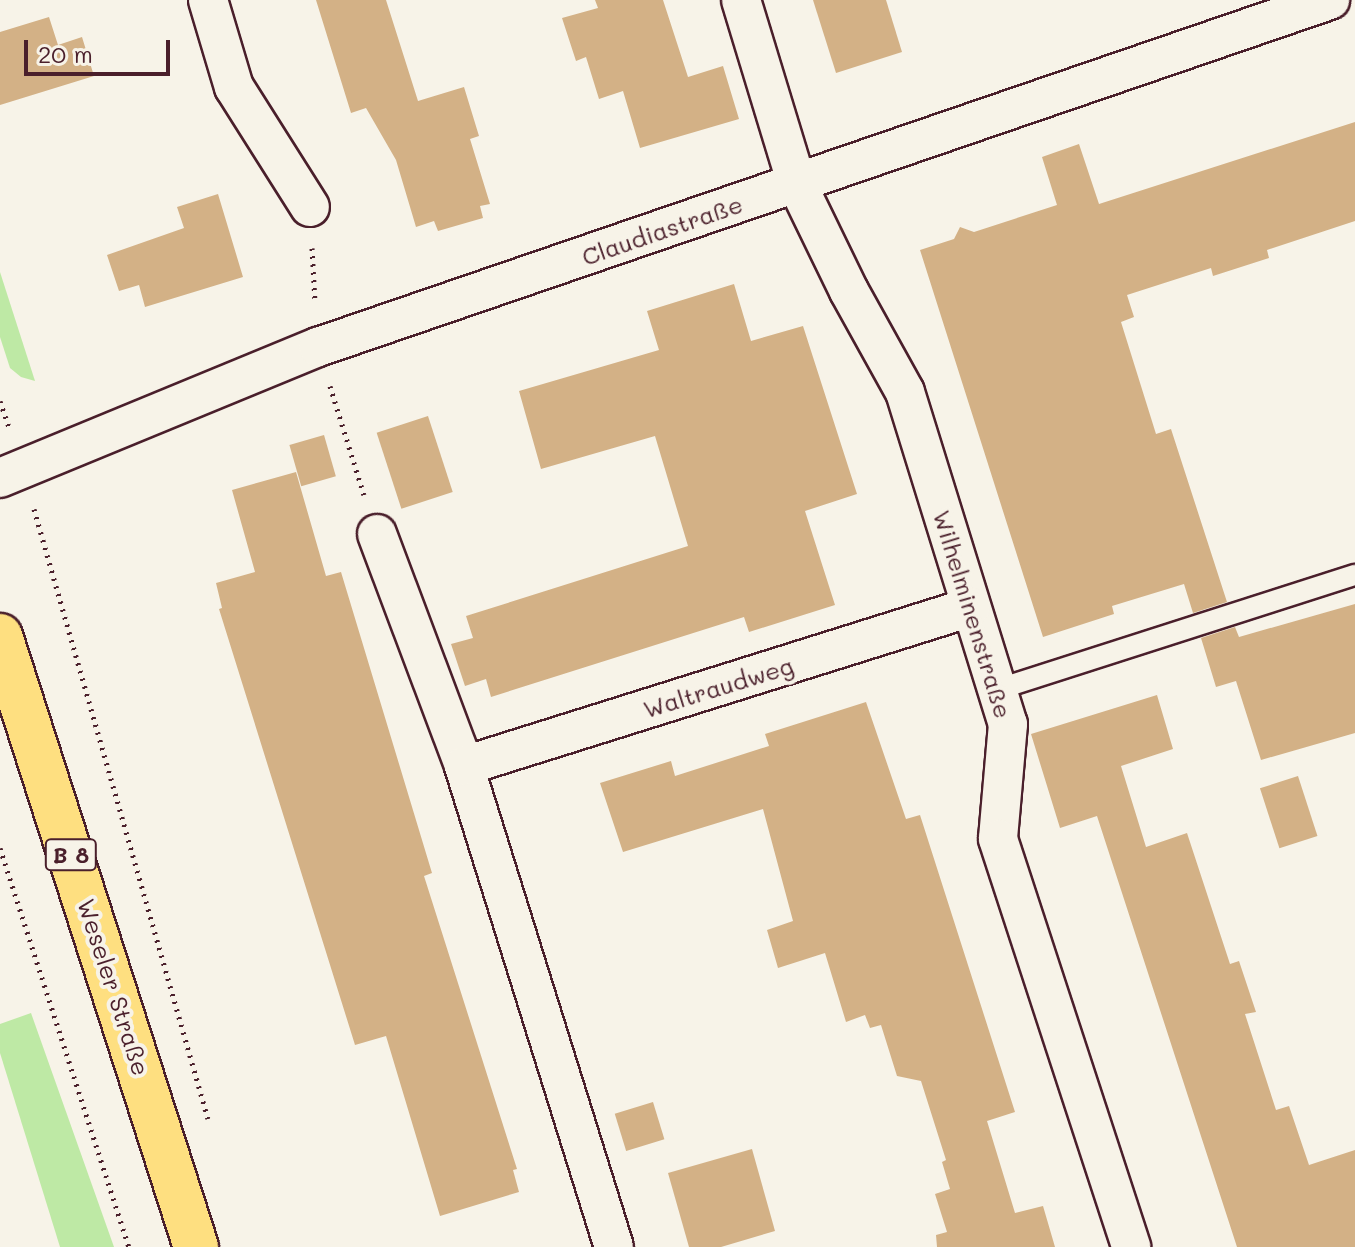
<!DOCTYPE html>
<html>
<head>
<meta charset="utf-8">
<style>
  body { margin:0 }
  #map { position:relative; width:1355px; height:1247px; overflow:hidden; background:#f7f3e8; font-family:Mali,sans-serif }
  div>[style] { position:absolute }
  .green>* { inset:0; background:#bee9a5 }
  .building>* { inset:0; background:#d3b186; transform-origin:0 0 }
  .path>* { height:5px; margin-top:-2.5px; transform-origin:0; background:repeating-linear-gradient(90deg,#4a1f2b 0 2px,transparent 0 8px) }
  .roads { filter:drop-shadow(2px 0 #4a1f2b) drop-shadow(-2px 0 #4a1f2b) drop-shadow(0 2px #4a1f2b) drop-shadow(0 -2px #4a1f2b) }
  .service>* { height:20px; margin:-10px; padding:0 10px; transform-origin:10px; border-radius:10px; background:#f7f3e8 }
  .minor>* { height:38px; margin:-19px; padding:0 19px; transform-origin:19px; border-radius:19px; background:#f7f3e8 }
  .primary>* { height:44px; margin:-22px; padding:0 22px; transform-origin:22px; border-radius:22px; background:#fedf80 }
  span { translate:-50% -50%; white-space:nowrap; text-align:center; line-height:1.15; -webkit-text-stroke:8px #f7f3e8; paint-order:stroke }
  .shield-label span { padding:2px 6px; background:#f7f3e8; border:2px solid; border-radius:6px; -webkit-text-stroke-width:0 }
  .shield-label { font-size:22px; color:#4a1f2b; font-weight:700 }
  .street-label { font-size:24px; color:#4a1f2b }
  .scale { position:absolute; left:24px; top:40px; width:146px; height:36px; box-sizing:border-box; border:4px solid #4a1f2b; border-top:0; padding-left:10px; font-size:24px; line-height:28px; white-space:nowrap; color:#4a1f2b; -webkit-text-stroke:6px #f7f3e8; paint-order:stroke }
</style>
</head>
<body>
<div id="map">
  <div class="green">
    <div style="clip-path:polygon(0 272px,35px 381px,21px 377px,10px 368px,0 337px)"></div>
    <div style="clip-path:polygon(31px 1013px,114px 1247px,60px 1247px,0 1053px,0 1024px)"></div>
  </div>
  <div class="building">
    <div style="clip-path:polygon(316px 0,386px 0,418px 101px,464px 87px,479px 136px,470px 139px,490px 204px,480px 206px,483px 218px,438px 231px,434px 221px,416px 227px,396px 160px,366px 108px,351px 113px)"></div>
    <div style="clip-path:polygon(595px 0,663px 0,688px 77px,723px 66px,739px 119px,640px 148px,623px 91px,599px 99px,586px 57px,576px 61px,562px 18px,598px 8px)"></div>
    <div style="clip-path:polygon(813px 0,886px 0,902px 52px,836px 73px)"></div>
    <div style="clip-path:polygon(49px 17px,58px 45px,82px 37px,94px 76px,0 105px,0 32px)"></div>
    <div style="clip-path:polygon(1355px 122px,1355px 221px,1267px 250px,1269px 258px,1213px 276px,1211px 268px,1127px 295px,1134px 317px,1121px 322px,1156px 434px,1171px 429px,1227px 602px,1193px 613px,1184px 584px,1112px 606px,1114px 614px,1043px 637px,920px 250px,954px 239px,960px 227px,974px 232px,1057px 205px,1042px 157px,1079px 144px,1099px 204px)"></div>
    <div style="clip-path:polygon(218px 194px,243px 277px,145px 307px,139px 285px,119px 291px,107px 255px,184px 228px,177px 207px)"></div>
    <div style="clip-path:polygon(734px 284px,751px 341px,803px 326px,857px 494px,805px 511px,835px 605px,749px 632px,744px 617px,491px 697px,486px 679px,465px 686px,451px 644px,473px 638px,466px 616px,688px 546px,655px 436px,541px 469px,519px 391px,659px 350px,647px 311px)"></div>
    <div style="left:428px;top:416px;width:80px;height:54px;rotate:72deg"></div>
    <div style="left:324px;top:435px;width:43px;height:36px;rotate:74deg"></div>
    <div style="clip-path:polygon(296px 472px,326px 576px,341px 572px,432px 873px,424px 876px,517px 1169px,513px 1170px,519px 1192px,440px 1216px,386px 1036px,355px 1045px,219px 609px,222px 608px,216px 583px,255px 572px,232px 490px)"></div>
    <div style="clip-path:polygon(1355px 604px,1355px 733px,1261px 760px,1236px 681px,1216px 687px,1201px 638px,1235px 627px,1239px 637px)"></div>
    <div style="clip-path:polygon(1157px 695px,1173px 749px,1121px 766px,1146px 847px,1187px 833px,1230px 964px,1239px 961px,1256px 1012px,1245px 1014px,1276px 1110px,1289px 1106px,1309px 1165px,1355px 1150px,1355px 1247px,1237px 1247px,1097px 816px,1060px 828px,1031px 734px)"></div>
    <div style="clip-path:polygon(866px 702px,906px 819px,920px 815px,1015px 1112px,987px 1121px,1015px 1213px,1043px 1206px,1055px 1247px,937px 1247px,936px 1235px,947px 1232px,935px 1194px,950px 1189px,942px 1162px,946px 1160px,921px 1081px,897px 1076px,881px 1025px,870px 1028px,865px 1015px,846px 1022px,825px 953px,778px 968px,767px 930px,793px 921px,763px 809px,623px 852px,600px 783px,671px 761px,675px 776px,769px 746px,765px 734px)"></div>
    <div style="left:1298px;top:776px;width:63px;height:40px;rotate:72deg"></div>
    <div style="left:653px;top:1102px;width:39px;height:40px;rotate:73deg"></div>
    <div style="clip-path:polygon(752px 1149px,775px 1231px,721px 1247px,689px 1247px,668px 1173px)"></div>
  </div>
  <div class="path">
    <div style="left:312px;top:248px;width:54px;rotate:86.8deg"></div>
    <div style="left:330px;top:386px;width:114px;rotate:72.7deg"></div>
    <div style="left:0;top:401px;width:28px;rotate:71deg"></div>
    <div style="left:34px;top:509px;width:634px;rotate:74.08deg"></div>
    <div style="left:0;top:848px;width:419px;rotate:72.1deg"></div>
  </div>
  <div class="roads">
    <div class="service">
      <div style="left:996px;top:690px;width:377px;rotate:-17.8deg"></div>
    </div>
    <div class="minor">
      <div style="left:208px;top:0;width:91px;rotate:73.4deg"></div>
      <div style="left:234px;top:87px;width:142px;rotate:57.7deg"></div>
      <div style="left:741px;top:0;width:192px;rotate:73.1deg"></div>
      <div style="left:797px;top:184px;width:119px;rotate:64.1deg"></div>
      <div style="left:849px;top:291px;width:115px;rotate:61deg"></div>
      <div style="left:905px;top:392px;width:348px;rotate:72.8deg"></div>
      <div style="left:1008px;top:724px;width:115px;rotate:95deg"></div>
      <div style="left:998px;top:839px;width:429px;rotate:71.9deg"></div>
      <div style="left:0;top:478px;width:344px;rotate:-22.4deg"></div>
      <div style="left:318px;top:347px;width:1070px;rotate:-18.93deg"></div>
      <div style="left:377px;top:534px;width:248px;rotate:69.4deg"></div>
      <div style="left:614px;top:1247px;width:504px;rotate:-107.32deg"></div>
      <div style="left:464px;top:766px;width:531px;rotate:-17.41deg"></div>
    </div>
    <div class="primary">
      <div style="left:0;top:636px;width:642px;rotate:72.21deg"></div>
    </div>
  </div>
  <div class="shield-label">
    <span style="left:71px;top:855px">B 8</span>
  </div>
  <div class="street-label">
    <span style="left:662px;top:230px;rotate:-19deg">Claudiastraße</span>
    <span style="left:973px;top:614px;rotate:73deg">Wilhelminenstraße</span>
    <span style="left:718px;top:687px;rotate:-17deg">Waltraudweg</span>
    <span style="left:114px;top:987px;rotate:72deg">Weseler Straße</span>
  </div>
  <div class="scale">20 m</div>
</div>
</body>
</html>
